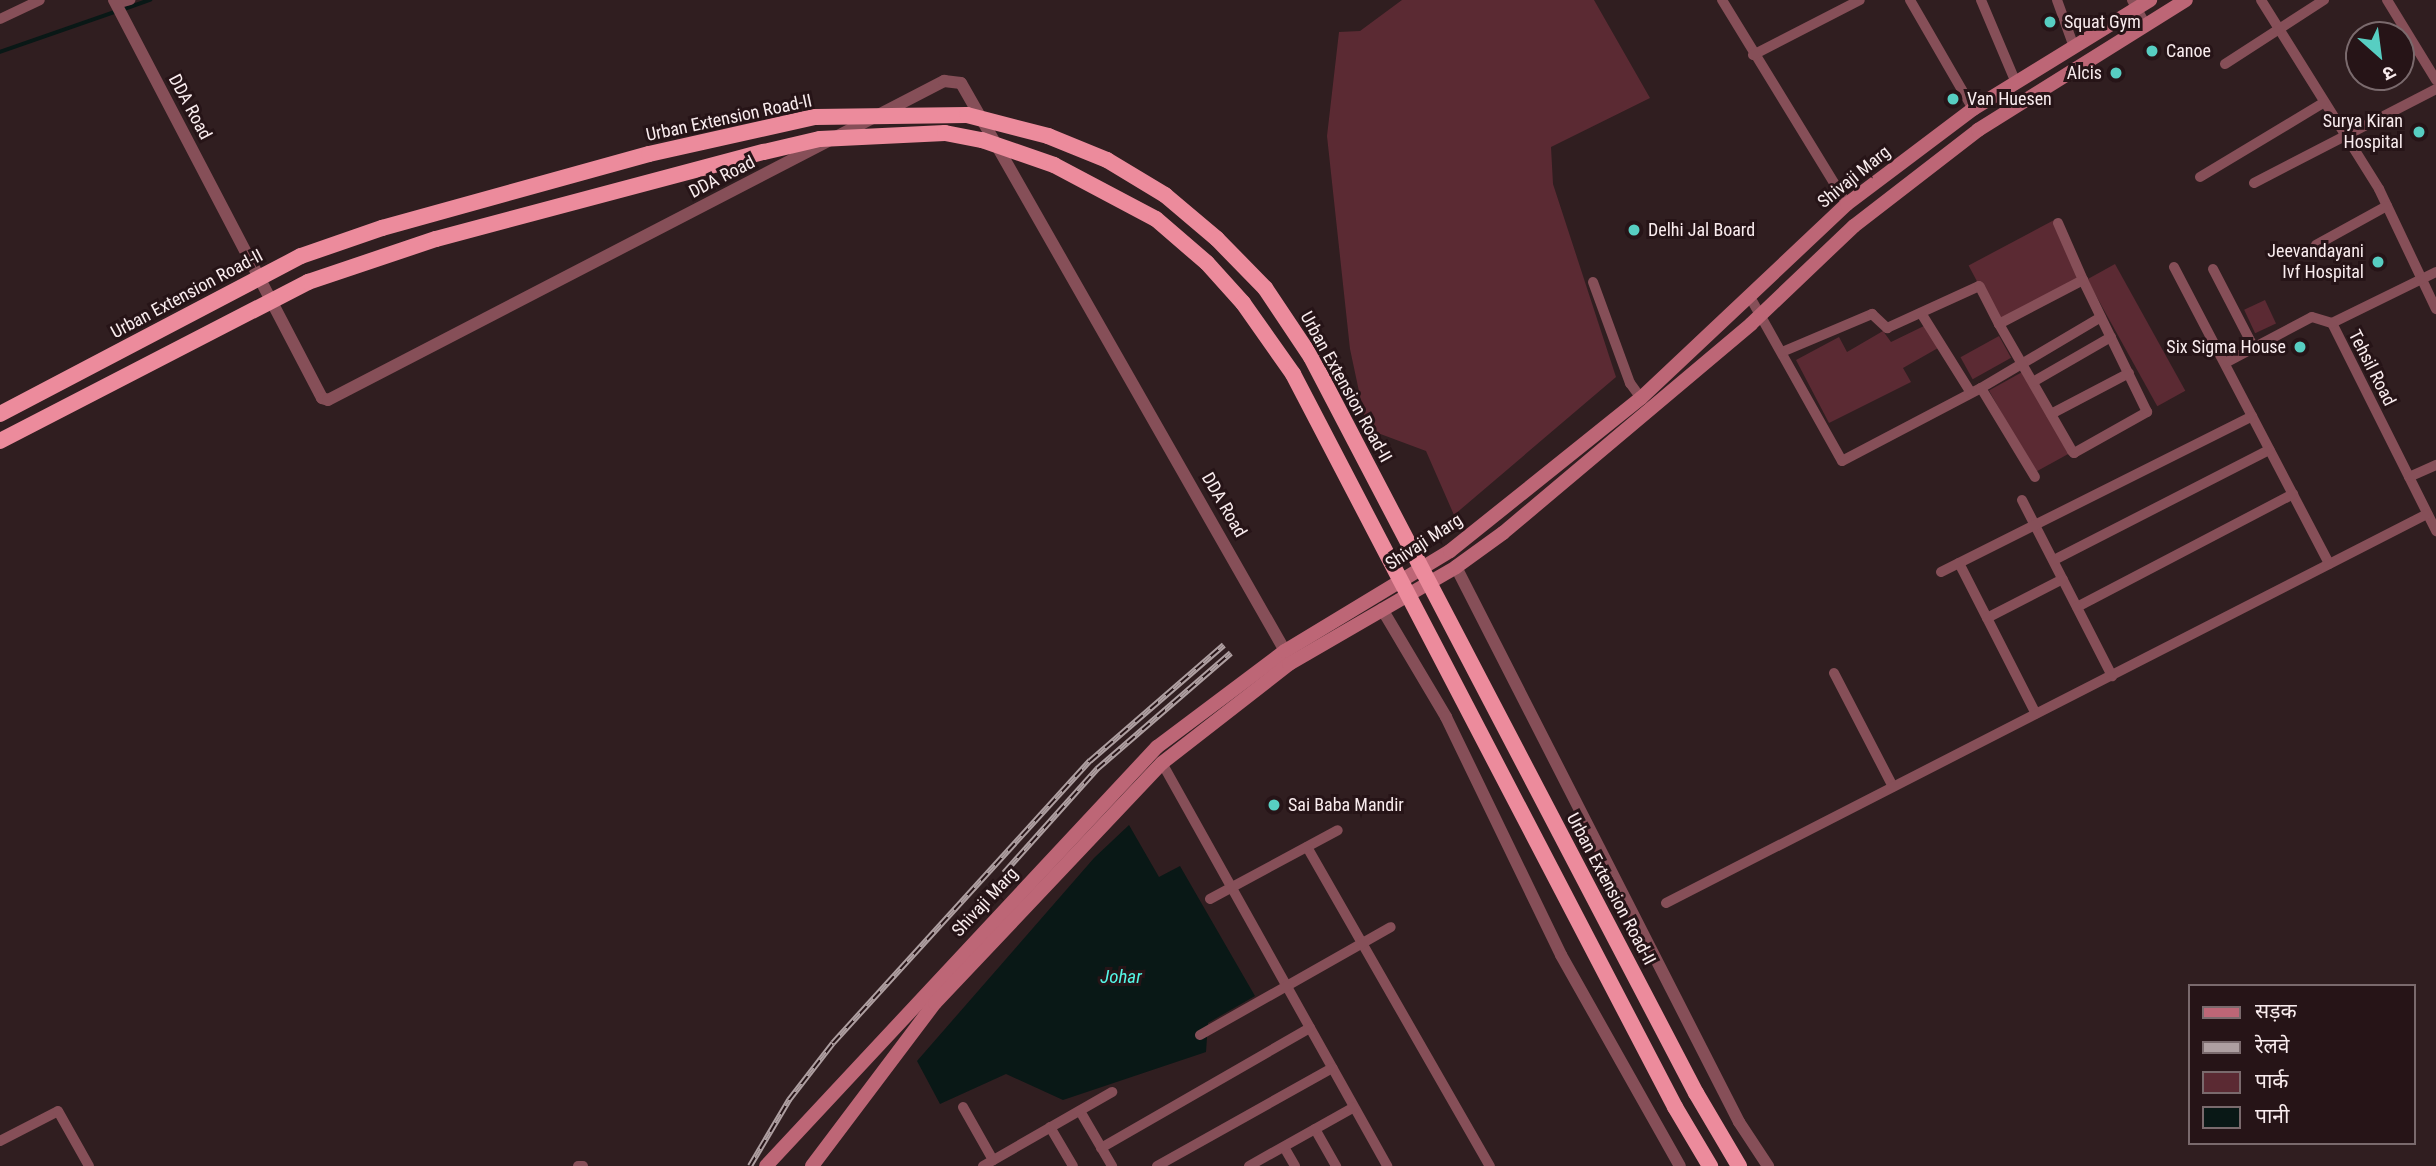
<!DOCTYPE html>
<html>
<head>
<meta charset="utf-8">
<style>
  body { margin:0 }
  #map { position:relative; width:2436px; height:1166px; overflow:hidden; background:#301e20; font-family:"Roboto Condensed","Noto Sans Devanagari",sans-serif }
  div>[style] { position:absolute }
  .green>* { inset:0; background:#5b2a33; transform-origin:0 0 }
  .water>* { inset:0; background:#091816 }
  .stream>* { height:3.5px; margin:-1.75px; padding:0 1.75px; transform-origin:1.75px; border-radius:1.75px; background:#091816 }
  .minor>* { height:10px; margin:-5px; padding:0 5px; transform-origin:5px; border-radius:5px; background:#864f58 }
  .tertiary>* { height:12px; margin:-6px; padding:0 6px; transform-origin:6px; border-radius:6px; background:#864f58 }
  .secondary>* { height:14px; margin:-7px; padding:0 7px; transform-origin:7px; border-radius:7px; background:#bd6676 }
  .trunk>* { height:16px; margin:-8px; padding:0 8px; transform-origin:8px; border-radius:8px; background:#ec8b9c }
  .rail>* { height:6px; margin-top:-3px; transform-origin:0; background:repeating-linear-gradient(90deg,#261417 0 10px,#ae9fa1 0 20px); box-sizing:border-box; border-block:2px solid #ae9fa1 }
  .dots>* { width:19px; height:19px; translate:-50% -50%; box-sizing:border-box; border:4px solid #261417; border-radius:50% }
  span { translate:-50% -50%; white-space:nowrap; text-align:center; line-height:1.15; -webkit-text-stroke:6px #261417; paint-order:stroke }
  .poi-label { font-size:18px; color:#f9ecee }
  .left { translate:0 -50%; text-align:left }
  .right { translate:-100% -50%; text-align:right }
  .street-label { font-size:18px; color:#f9ecee }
  .water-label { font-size:19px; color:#54f6e6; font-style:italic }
  .legend { position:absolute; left:2188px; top:984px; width:228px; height:161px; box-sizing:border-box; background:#261417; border:2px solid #7a6a6d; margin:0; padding:9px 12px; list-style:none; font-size:21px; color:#f9ecee }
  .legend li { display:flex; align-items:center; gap:14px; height:35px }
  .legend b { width:35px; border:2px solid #7a6a6d }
  .north { position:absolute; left:2345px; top:21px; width:70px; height:70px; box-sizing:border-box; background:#261417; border:2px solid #7a6a6d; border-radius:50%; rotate:152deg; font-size:19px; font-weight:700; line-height:28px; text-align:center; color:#f9ecee }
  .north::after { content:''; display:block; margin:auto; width:24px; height:32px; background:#57cec2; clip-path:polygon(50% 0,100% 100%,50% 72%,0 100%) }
</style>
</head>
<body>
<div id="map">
  <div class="green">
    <div style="clip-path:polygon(1402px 0,1594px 0,1650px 98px,1551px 147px,1553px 184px,1616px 377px,1454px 515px,1426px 451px,1367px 429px,1350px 349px,1327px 136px,1339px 32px,1360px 31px)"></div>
    <div style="left:2056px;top:219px;width:67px;height:99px;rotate:62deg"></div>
    <div style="left:2115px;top:264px;width:145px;height:32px;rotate:61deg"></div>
    <div style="left:2265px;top:300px;width:26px;height:23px;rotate:65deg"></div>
    <div style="clip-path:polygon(1926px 325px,1938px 348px,1903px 368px,1911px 382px,1829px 423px,1796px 360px,1839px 337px,1847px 352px,1883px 331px,1891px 342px)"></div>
    <div style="left:1999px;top:336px;width:25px;height:44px;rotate:61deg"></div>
    <div style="left:2024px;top:371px;width:94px;height:40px;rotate:61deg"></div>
  </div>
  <div class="water">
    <div style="clip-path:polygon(1129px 825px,1159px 877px,1180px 866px,1255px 996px,1208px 1023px,1206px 1052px,1063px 1100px,1006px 1074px,940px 1104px,917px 1061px,1094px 858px)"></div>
  </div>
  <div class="stream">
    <div style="left:122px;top:10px;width:30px;rotate:-20deg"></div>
    <div style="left:0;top:52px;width:122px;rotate:-19.2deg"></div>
  </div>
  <div class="minor">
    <div style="left:1722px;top:0;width:239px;rotate:58.5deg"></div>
    <div style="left:1910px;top:0;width:126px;rotate:60deg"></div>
    <div style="left:1981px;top:0;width:90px;rotate:67.1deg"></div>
    <div style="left:2057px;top:0;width:50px;rotate:70.1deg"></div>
    <div style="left:2132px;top:0;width:29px;rotate:61deg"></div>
    <div style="left:2261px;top:0;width:223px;rotate:58deg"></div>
    <div style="left:2379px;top:189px;width:133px;rotate:64.6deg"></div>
    <div style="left:2387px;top:0;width:94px;rotate:58.5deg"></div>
    <div style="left:116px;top:4px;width:15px;rotate:-16deg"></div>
    <div style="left:0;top:19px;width:44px;rotate:-25.4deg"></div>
    <div style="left:1753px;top:55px;width:120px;rotate:-27.2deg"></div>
    <div style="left:2225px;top:64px;width:118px;rotate:-32.9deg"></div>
    <div style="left:2200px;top:177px;width:144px;rotate:-31deg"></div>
    <div style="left:2254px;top:183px;width:205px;rotate:-27.3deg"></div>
    <div style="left:2058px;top:223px;width:62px;rotate:66.3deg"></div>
    <div style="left:2316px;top:245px;width:81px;rotate:-28.8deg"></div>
    <div style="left:2174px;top:267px;width:335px;rotate:62.4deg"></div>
    <div style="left:2213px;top:269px;width:89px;rotate:62.6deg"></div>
    <div style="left:1593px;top:282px;width:108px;rotate:69.9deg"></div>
    <div style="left:1630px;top:383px;width:19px;rotate:54deg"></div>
    <div style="left:1750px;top:297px;width:188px;rotate:60.7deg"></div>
    <div style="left:1842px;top:461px;width:157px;rotate:-27.7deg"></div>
    <div style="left:1981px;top:388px;width:139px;rotate:-30.6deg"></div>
    <div style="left:1921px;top:313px;width:94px;rotate:58deg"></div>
    <div style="left:2332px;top:323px;width:233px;rotate:63.4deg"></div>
    <div style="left:2332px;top:323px;width:116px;rotate:-26.1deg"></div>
    <div style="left:1782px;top:352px;width:98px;rotate:-22.9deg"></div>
    <div style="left:1872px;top:314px;width:21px;rotate:43deg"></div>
    <div style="left:1887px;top:328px;width:101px;rotate:-24.5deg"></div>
    <div style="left:1979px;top:286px;width:1px;rotate:45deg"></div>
    <div style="left:1980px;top:287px;width:42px;rotate:62.8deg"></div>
    <div style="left:1999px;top:324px;width:146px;rotate:60.1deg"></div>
    <div style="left:2072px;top:451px;width:3px;rotate:45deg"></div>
    <div style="left:2074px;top:453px;width:84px;rotate:-29.3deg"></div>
    <div style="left:2147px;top:412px;width:147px;rotate:-115.9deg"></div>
    <div style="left:2083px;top:280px;width:95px;rotate:152.4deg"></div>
    <div style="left:2225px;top:363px;width:98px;rotate:-27.9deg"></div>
    <div style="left:2312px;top:317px;width:21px;rotate:17deg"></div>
    <div style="left:2033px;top:382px;width:90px;rotate:-30deg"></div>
    <div style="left:1981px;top:388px;width:104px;rotate:58.8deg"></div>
    <div style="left:2051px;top:414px;width:88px;rotate:-27.7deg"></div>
    <div style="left:2409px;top:477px;width:30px;rotate:-24deg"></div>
    <div style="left:2022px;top:500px;width:198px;rotate:62.9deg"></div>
    <div style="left:2054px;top:560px;width:242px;rotate:-27.1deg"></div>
    <div style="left:1959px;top:563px;width:169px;rotate:63deg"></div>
    <div style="left:1941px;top:572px;width:348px;rotate:-26.6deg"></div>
    <div style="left:2077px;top:607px;width:244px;rotate:-27.6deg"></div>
    <div style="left:1987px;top:618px;width:85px;rotate:-27.2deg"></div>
    <div style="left:1834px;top:673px;width:128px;rotate:62.6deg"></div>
    <div style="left:1162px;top:763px;width:462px;rotate:60.8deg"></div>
    <div style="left:1307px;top:847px;width:368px;rotate:60.2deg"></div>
    <div style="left:1210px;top:899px;width:145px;rotate:-28.3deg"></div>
    <div style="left:1666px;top:903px;width:855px;rotate:-27.07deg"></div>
    <div style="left:1200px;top:1035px;width:219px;rotate:-29.5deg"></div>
    <div style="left:963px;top:1107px;width:61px;rotate:60.5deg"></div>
    <div style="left:1080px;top:1111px;width:64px;rotate:59.8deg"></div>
    <div style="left:1050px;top:1127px;width:45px;rotate:59.5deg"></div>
    <div style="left:1315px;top:1129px;width:43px;rotate:60.4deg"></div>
    <div style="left:0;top:1141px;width:65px;rotate:-27.3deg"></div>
    <div style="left:58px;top:1111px;width:63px;rotate:60.6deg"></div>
    <div style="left:1284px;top:1147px;width:22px;rotate:60deg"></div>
    <div style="left:1101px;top:1148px;width:241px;rotate:-29.9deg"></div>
    <div style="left:578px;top:1166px;width:5px"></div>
    <div style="left:983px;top:1166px;width:149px;rotate:-29.8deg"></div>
    <div style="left:1157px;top:1166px;width:201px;rotate:-29.2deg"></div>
    <div style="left:1249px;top:1166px;width:120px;rotate:-29.3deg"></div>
  </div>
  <div class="tertiary">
    <div style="left:114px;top:0;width:449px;rotate:62.4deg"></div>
    <div style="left:322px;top:398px;width:6px;rotate:18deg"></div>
    <div style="left:328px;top:400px;width:694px;rotate:-27.38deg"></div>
    <div style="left:944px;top:81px;width:17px;rotate:7deg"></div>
    <div style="left:961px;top:83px;width:654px;rotate:60.3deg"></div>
    <div style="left:1456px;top:567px;width:623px;rotate:62.98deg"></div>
    <div style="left:1739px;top:1122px;width:53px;rotate:56.6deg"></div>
    <div style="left:1382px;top:609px;width:126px;rotate:59.3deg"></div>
    <div style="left:1446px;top:717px;width:264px;rotate:64.2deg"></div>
    <div style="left:1561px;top:955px;width:242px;rotate:60.6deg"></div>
  </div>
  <div class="secondary">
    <div style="left:766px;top:1166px;width:573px;rotate:-46.98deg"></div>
    <div style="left:1157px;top:747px;width:160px;rotate:-36.9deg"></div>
    <div style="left:1285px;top:651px;width:193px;rotate:-31.2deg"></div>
    <div style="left:1450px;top:551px;width:245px;rotate:-38.7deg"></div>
    <div style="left:1641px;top:398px;width:283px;rotate:-43.3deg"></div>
    <div style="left:1847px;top:204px;width:158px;rotate:-37deg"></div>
    <div style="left:1973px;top:109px;width:208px;rotate:-31.6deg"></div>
    <div style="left:812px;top:1166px;width:204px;rotate:-53deg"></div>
    <div style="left:935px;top:1003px;width:330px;rotate:-46.6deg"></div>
    <div style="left:1162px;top:763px;width:161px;rotate:-37.9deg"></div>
    <div style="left:1289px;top:664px;width:193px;rotate:-30.1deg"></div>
    <div style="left:1456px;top:567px;width:58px;rotate:-35.9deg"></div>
    <div style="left:1503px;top:533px;width:324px;rotate:-40.1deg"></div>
    <div style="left:1751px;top:324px;width:142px;rotate:-43.6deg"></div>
    <div style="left:1854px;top:226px;width:157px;rotate:-37.7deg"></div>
    <div style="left:1978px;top:130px;width:245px;rotate:-32deg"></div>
  </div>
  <div class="trunk">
    <div style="left:0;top:414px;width:340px;rotate:-27.7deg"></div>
    <div style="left:301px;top:256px;width:86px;rotate:-19.1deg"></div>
    <div style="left:382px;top:228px;width:277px;rotate:-15.5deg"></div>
    <div style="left:649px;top:154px;width:170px;rotate:-12.6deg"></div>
    <div style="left:815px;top:117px;width:152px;rotate:-0.8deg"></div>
    <div style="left:967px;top:115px;width:84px;rotate:14.5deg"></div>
    <div style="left:1048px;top:136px;width:64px;rotate:22.1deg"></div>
    <div style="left:1107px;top:160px;width:68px;rotate:31.1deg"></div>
    <div style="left:1165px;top:195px;width:68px;rotate:40.2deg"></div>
    <div style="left:1217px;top:239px;width:69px;rotate:45.6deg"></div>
    <div style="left:1265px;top:288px;width:83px;rotate:56.3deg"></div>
    <div style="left:1311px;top:357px;width:831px;rotate:62.39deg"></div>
    <div style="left:1696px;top:1093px;width:85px;rotate:59.5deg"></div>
    <div style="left:0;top:441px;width:347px;rotate:-27.3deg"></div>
    <div style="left:308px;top:282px;width:135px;rotate:-18.6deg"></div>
    <div style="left:436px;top:239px;width:339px;rotate:-14.9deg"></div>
    <div style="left:764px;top:152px;width:57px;rotate:-13.1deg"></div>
    <div style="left:820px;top:139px;width:125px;rotate:-2.7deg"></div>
    <div style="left:945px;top:133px;width:38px;rotate:11deg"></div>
    <div style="left:982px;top:140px;width:76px;rotate:19.1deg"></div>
    <div style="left:1054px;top:165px;width:115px;rotate:27.9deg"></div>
    <div style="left:1156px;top:219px;width:67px;rotate:40.8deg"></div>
    <div style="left:1207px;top:263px;width:54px;rotate:48deg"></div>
    <div style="left:1243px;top:303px;width:87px;rotate:54.8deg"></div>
    <div style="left:1293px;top:374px;width:827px;rotate:62.47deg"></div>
    <div style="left:1675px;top:1107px;width:69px;rotate:59.3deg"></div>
  </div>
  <div class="rail">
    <div style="left:1004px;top:873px;width:140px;rotate:-48.2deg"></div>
    <div style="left:1097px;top:769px;width:177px;rotate:-40.9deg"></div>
    <div style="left:750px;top:1166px;width:77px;rotate:-59.4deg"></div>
    <div style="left:789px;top:1100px;width:72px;rotate:-52.3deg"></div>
    <div style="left:833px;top:1043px;width:382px;rotate:-47.7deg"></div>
    <div style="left:1090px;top:761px;width:177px;rotate:-40.9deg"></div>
  </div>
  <div class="dots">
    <div style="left:2050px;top:22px;background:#57cec2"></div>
    <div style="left:2152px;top:51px;background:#57cec2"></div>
    <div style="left:2116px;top:73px;background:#57cec2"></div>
    <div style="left:1953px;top:99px;background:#57cec2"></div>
    <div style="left:2419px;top:132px;background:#57cec2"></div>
    <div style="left:1634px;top:230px;background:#57cec2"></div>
    <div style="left:2378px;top:262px;background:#57cec2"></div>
    <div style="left:2300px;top:347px;background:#57cec2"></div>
    <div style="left:1274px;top:805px;background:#57cec2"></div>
  </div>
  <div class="poi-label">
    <span class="left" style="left:2064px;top:22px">Squat Gym</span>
    <span class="left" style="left:2166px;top:51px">Canoe</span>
    <span class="right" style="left:2102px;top:73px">Alcis</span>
    <span class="left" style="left:1967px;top:99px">Van Huesen</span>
    <span class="right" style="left:2403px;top:132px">Surya Kiran<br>Hospital</span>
    <span class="left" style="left:1648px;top:230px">Delhi Jal Board</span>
    <span class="right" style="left:2364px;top:262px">Jeevandayani<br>Ivf Hospital</span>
    <span class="right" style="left:2286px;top:347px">Six Sigma House</span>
    <span class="left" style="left:1288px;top:805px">Sai Baba Mandir</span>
  </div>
  <div class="street-label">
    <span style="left:190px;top:107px;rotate:62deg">DDA Road</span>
    <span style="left:729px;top:118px;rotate:-12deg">Urban Extension Road-II</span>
    <span style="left:722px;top:177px;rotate:-27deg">DDA Road</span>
    <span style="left:1854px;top:177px;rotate:-39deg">Shivaji Marg</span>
    <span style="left:187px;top:294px;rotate:-28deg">Urban Extension Road-II</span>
    <span style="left:2372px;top:368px;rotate:63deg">Tehsil Road</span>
    <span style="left:1346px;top:387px;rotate:61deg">Urban Extension Road-II</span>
    <span style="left:1224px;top:505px;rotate:60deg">DDA Road</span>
    <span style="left:1424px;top:542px;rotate:-33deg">Shivaji Marg</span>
    <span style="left:1611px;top:889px;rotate:62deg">Urban Extension Road-II</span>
    <span style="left:985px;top:902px;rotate:-47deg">Shivaji Marg</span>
  </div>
  <div class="water-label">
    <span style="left:1121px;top:977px">Johar</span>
  </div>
  <ul class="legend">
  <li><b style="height:9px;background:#bd6676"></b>सड़क</li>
  <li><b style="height:9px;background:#ae9fa1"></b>रेलवे</li>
  <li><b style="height:19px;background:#5b2a33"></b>पार्क</li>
  <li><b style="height:19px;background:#091816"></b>पानी</li>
  </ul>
  <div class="north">उ</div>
</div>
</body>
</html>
